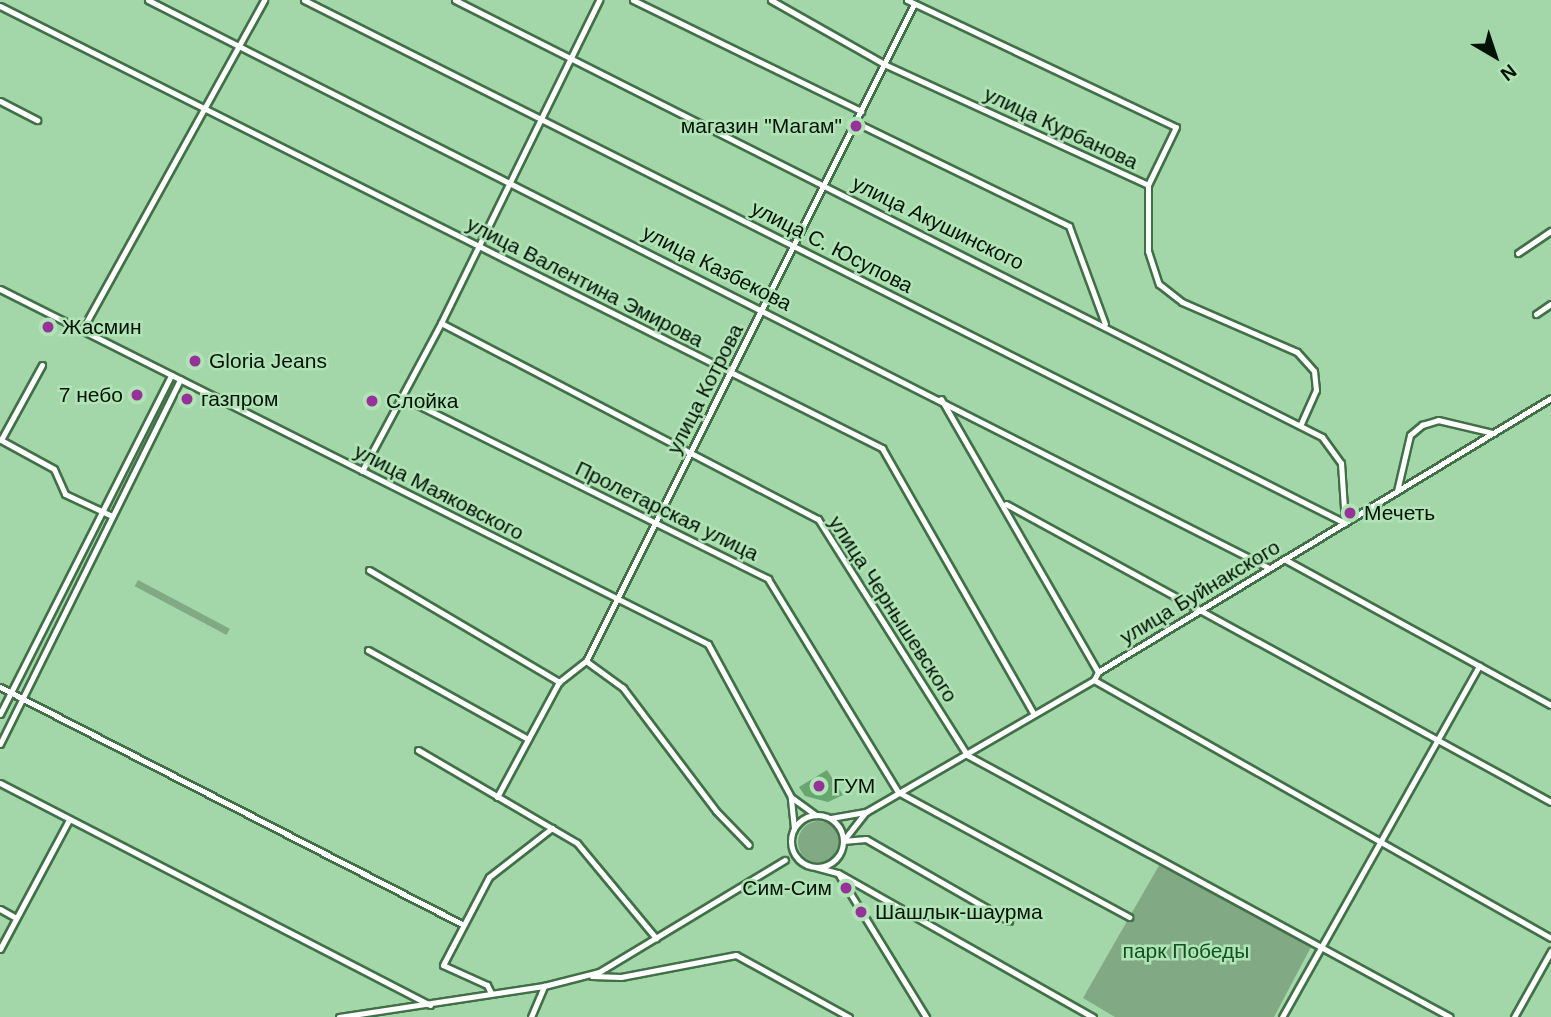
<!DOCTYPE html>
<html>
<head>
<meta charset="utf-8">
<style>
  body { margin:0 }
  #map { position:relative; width:1551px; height:1017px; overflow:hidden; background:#a3d6a8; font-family:Arial,sans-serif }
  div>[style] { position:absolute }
  .green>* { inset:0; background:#80a984; transform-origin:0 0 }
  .round { border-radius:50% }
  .building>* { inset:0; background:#68a670 }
  .roads { filter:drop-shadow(2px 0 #417047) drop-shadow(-2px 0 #417047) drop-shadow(0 2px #417047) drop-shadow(0 -2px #417047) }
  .minor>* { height:5px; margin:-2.5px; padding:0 2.5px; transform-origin:2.5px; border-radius:2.5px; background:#fff }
  .minor>.ring { margin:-2.5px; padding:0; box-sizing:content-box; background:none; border:5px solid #fff; border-radius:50% }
  .dots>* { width:19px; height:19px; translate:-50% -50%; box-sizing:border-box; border:4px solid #b0e3b5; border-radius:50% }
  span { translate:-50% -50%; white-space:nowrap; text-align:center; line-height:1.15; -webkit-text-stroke:5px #b0e3b5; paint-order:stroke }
  .poi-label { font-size:21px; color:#021204 }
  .right { translate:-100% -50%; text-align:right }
  .left { translate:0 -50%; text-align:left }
  .street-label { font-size:21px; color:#021204 }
  .park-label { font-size:21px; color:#0e5420 }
  .north { position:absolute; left:1460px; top:21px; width:70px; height:70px; -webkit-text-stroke:5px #b0e3b5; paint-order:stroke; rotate:141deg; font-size:19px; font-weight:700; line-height:28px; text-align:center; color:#021204 }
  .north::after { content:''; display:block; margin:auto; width:24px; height:32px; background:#021204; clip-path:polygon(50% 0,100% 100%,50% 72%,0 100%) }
</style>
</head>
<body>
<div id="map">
  <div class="green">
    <div style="left:138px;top:580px;width:104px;height:7px;rotate:28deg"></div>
    <div class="round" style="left:798px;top:821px;width:42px;height:42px"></div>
    <div style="clip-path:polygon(1161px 862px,1312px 945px,1274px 1017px,1115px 1017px,1083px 998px)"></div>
  </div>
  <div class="building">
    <div style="clip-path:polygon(827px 770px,843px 795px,828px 802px,805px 796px,799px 787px)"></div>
  </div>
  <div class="roads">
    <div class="minor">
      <div style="left:148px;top:0;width:1257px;rotate:26.87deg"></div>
      <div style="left:304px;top:0;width:1165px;rotate:26.68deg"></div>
      <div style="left:455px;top:0;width:971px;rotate:26.75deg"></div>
      <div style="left:1322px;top:437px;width:32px;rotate:54deg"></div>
      <div style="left:1341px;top:463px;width:60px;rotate:86.2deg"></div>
      <div style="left:633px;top:0;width:254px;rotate:26deg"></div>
      <div style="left:771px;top:0;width:130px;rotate:29.5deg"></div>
      <div style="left:884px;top:64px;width:290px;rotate:24.6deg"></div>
      <div style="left:1148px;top:185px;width:66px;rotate:90deg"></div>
      <div style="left:1148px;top:251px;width:35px;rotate:72deg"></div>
      <div style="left:1159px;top:284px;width:29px;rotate:38deg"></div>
      <div style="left:1182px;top:302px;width:125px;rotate:23.5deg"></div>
      <div style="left:1297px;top:352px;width:25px;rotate:48deg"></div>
      <div style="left:1314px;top:371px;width:19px;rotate:84deg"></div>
      <div style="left:1316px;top:390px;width:39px;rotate:114deg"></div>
      <div style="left:907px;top:0;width:297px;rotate:25.3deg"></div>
      <div style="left:1176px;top:127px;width:64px;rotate:115.8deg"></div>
      <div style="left:0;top:6px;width:987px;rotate:26.62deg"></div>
      <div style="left:882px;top:448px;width:306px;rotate:60.3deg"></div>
      <div style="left:0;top:101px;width:42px;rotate:27.2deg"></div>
      <div style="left:855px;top:122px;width:238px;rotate:25.9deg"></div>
      <div style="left:1069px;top:226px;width:104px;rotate:69.8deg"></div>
      <div style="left:1518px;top:253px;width:40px;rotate:-34deg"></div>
      <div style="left:0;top:289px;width:792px;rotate:26.63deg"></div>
      <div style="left:708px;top:644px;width:174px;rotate:61.5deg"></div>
      <div style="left:1536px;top:314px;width:18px;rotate:-34deg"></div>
      <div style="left:441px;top:323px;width:425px;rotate:27.5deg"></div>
      <div style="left:818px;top:519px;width:279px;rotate:57.7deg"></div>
      <div style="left:967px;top:755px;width:549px;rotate:28.48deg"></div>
      <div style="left:82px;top:330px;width:377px;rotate:-61.1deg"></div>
      <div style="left:42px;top:365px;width:85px;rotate:118.7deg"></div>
      <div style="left:1px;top:440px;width:60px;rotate:28.7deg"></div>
      <div style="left:54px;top:469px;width:27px;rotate:66deg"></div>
      <div style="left:65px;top:494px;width:52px;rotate:25.1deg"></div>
      <div style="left:402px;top:397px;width:409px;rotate:26.4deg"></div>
      <div style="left:768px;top:579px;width:250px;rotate:58.6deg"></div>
      <div style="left:898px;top:792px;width:263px;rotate:28.4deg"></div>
      <div style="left:941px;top:399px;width:315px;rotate:60.1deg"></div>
      <div style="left:362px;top:471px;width:168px;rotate:-61.9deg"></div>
      <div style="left:441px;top:323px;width:360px;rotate:-63.9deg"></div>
      <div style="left:1397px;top:491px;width:57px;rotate:-76.9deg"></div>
      <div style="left:1410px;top:435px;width:16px;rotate:-40deg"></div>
      <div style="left:1422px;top:425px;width:17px;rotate:-17deg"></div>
      <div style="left:1438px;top:420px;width:57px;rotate:13.3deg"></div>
      <div style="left:1006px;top:504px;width:621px;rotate:28.67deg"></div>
      <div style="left:1284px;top:559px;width:304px;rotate:28.7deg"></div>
      <div style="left:369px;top:570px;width:221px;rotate:30.5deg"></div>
      <div style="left:368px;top:650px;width:183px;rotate:29.1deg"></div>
      <div style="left:586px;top:661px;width:46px;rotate:36.1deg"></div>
      <div style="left:623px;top:688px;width:154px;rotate:52.9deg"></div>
      <div style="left:716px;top:811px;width:47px;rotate:45.9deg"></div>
      <div style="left:1094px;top:680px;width:525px;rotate:29.45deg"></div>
      <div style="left:0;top:687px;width:519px;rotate:27.16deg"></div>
      <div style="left:0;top:714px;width:380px;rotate:-63.2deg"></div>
      <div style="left:0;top:744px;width:407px;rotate:-63.7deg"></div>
      <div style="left:418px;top:750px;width:184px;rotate:30.3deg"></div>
      <div style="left:577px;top:843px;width:124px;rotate:50.3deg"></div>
      <div style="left:0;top:783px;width:484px;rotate:27.3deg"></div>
      <div style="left:497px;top:797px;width:131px;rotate:-61.7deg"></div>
      <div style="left:559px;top:682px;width:34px;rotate:-38deg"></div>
      <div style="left:586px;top:661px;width:734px;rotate:-63.47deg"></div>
      <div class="ring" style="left:791px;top:815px;width:47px;height:47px"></div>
      <div style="left:831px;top:818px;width:36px;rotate:-10deg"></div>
      <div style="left:794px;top:828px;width:31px;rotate:-96deg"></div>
      <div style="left:791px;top:797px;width:31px;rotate:36deg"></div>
      <div style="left:843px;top:841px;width:37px;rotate:-52deg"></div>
      <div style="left:866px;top:812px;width:263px;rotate:-30.1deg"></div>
      <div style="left:1094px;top:680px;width:9px;rotate:-63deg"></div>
      <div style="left:1098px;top:672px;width:529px;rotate:-31.17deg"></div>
      <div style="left:843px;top:841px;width:23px;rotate:-5deg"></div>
      <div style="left:866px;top:839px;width:165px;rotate:29.8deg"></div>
      <div style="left:815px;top:867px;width:24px;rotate:15deg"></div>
      <div style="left:838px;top:873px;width:293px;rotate:29.5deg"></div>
      <div style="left:839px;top:875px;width:167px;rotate:58.5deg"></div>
      <div style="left:0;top:909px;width:18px;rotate:29deg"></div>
      <div style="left:0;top:949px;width:146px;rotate:-61.9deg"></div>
      <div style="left:592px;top:976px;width:29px;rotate:2deg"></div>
      <div style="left:621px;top:977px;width:117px;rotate:-10.8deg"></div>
      <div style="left:736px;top:955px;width:129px;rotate:28.8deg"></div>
      <div style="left:491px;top:993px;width:9px;rotate:-117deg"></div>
      <div style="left:487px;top:985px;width:48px;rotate:-155.6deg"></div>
      <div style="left:443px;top:965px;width:99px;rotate:-62.4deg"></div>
      <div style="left:489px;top:877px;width:80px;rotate:-37.9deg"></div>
      <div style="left:339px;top:1017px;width:207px;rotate:-8.6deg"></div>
      <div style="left:544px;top:986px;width:57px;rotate:-14.3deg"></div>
      <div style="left:599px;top:972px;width:217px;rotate:-31.1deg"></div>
      <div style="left:531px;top:1017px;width:34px;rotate:-67deg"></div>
      <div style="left:1282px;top:1017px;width:403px;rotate:-60.7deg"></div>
      <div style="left:1514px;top:1017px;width:76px;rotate:-60.7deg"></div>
    </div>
  </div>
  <div class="dots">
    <div style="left:856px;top:126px;background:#973398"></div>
    <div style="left:48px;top:327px;background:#973398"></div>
    <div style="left:195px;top:361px;background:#973398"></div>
    <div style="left:137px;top:395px;background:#973398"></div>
    <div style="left:187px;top:399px;background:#973398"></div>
    <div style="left:372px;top:401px;background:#973398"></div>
    <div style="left:1350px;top:513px;background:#973398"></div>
    <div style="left:819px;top:786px;background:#973398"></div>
    <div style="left:846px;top:888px;background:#973398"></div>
    <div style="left:861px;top:912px;background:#973398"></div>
  </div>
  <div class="poi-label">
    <span class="right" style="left:842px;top:126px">магазин "Магам"</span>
    <span class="left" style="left:62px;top:327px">Жасмин</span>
    <span class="left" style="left:209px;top:361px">Gloria Jeans</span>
    <span class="right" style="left:123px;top:395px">7 небо</span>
    <span class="left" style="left:201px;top:399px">газпром</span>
    <span class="left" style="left:386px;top:401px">Слойка</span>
    <span class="left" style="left:1364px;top:513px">Мечеть</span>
    <span class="left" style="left:833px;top:786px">ГУМ</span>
    <span class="right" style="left:832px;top:888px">Сим-Сим</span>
    <span class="left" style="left:875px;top:912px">Шашлык-шаурма</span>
  </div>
  <div class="street-label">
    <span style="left:1061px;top:128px;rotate:25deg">улица Курбанова</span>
    <span style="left:938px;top:223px;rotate:26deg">улица Акушинского</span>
    <span style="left:832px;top:247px;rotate:27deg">улица С. Юсупова</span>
    <span style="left:717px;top:268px;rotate:27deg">улица Казбекова</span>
    <span style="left:585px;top:282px;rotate:27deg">улица Валентина Эмирова</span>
    <span style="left:705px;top:389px;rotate:-63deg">улица Котрова</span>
    <span style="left:439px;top:492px;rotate:27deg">улица Маяковского</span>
    <span style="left:667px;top:511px;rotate:26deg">Пролетарская улица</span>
    <span style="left:1200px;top:592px;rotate:-31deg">улица Буйнакского</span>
    <span style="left:893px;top:609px;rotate:57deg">улица Чернышевского</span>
  </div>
  <div class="park-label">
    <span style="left:1186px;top:951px">парк Победы</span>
  </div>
  <div class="north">N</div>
</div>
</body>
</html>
